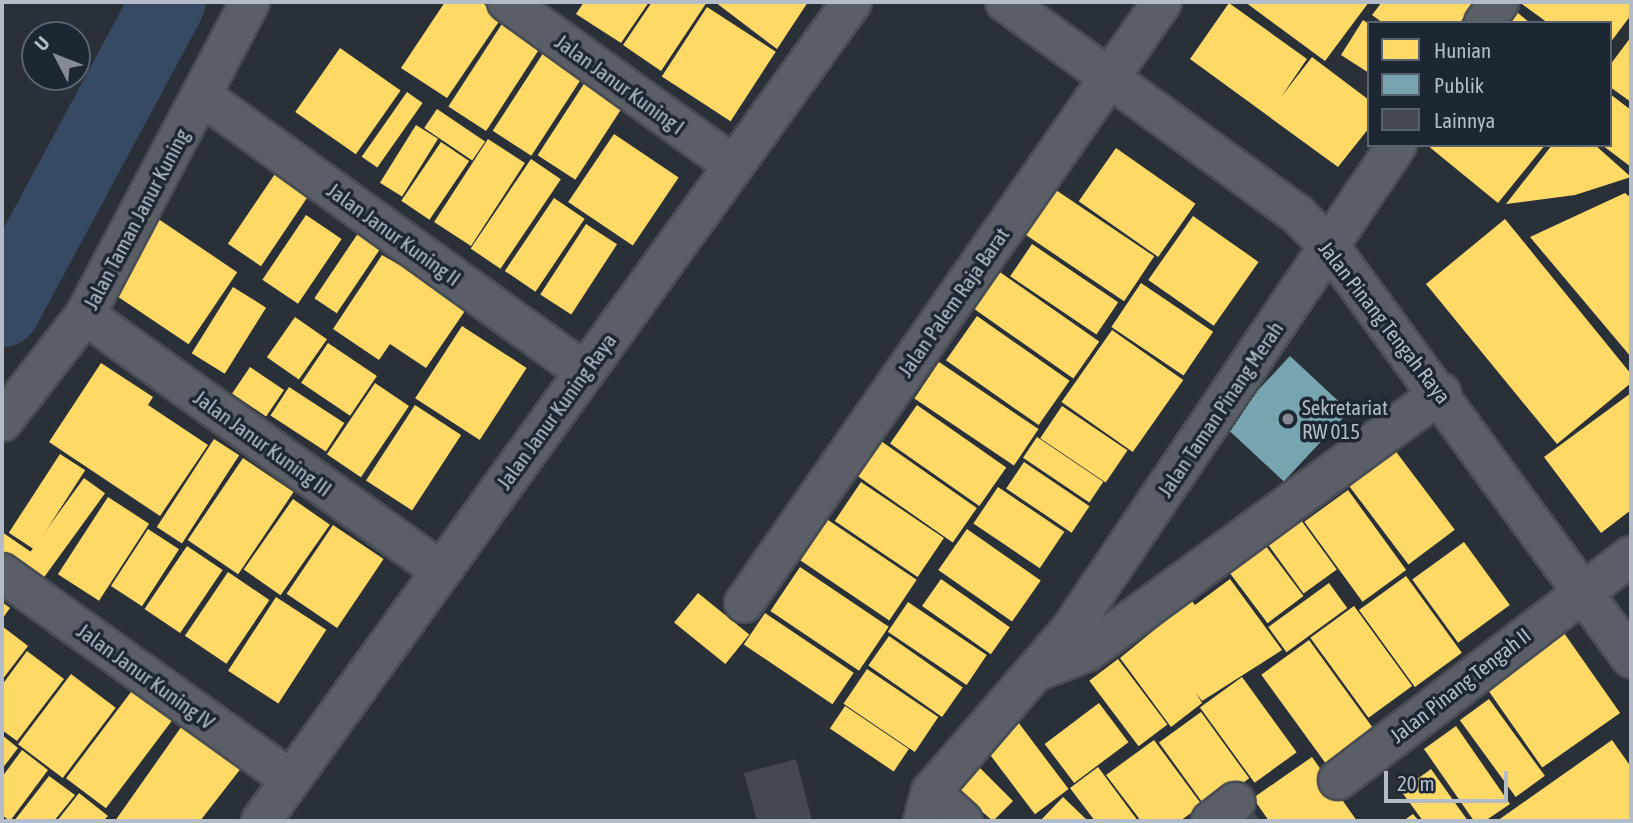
<!DOCTYPE html>
<html>
<head>
<meta charset="utf-8">
<style>
  body { margin:0 }
  #map { position:relative; width:1633px; height:823px; overflow:hidden; background:#2a3038; font-family:"Asap Condensed",sans-serif }
  div>[style] { position:absolute }
  .homes>* { inset:0; background:#ffd966; transform-origin:0 0 }
  .public>* { inset:0; background:#76a5af; transform-origin:0 0 }
  .river>* { height:75px; margin:-37.5px; padding:0 37.5px; transform-origin:37.5px; border-radius:37.5px; background:#384963 }
  .building>* { inset:0; background:#444950 }
  .roads { filter:drop-shadow(2px 0 #484c53) drop-shadow(-2px 0 #484c53) drop-shadow(0 2px #484c53) drop-shadow(0 -2px #484c53) }
  .minor>* { height:38px; margin:-19px; padding:0 19px; transform-origin:19px; border-radius:19px; background:#5a5e66 }
  .dots>* { width:19px; height:19px; translate:-50% -50%; box-sizing:border-box; border:4px solid #1d2633; border-radius:50% }
  span { translate:-50% -50%; white-space:nowrap; text-align:center; line-height:1.15; -webkit-text-stroke:7px #1d2633; paint-order:stroke }
  .street-label { font-size:21px; color:#b4bcc9 }
  .poi-label { font-size:21px; color:#b4bcc9 }
  .left { translate:0 -50%; text-align:left }
  .frame { position:absolute; inset:0; border:4px solid #b4bcc9; pointer-events:none }
  .legend { position:absolute; left:1367px; top:21px; width:245px; height:126px; box-sizing:border-box; background:#1d2633; border:2px solid #59626f; margin:0; padding:9px 12px; list-style:none; font-size:21px; color:#b4bcc9 }
  .legend li { display:flex; align-items:center; gap:14px; height:35px }
  .legend b { width:35px; border:2px solid #59626f }
  .north { position:absolute; left:21px; top:21px; width:70px; height:70px; box-sizing:border-box; background:#1d2633; border:2px solid #59626f; border-radius:50%; rotate:312deg; font-size:19px; font-weight:700; line-height:28px; text-align:center; color:#b4bcc9 }
  .north::after { content:''; display:block; margin:auto; width:24px; height:32px; background:#848b96; clip-path:polygon(50% 0,100% 100%,50% 72%,0 100%) }
  .scale { position:absolute; left:1384px; top:771px; width:124px; height:32px; box-sizing:border-box; border:4px solid #b4bcc9; border-top:0; padding-left:9px; font-size:21px; line-height:24px; white-space:nowrap; color:#b4bcc9; -webkit-text-stroke:5px #1d2633; paint-order:stroke }
</style>
</head>
<body>
<div id="map">
  <div class="homes">
    <div style="clip-path:polygon(445px 2px,481px 2px,502px 17px,447px 98px,401px 68px)"></div>
    <div style="clip-path:polygon(584px 2px,649px 2px,621px 43px,576px 14px)"></div>
    <div style="clip-path:polygon(652px 2px,707px 2px,661px 71px,623px 45px)"></div>
    <div style="clip-path:polygon(715px 2px,808px 2px,777px 49px)"></div>
    <div style="clip-path:polygon(1245px 2px,1369px 2px,1325px 61px)"></div>
    <div style="clip-path:polygon(1382px 2px,1474px 2px,1460px 23px,1383px 23px,1372px 15px)"></div>
    <div style="clip-path:polygon(1519px 2px,1631px 2px,1631px 15px,1610px 43px,1610px 23px,1548px 23px)"></div>
    <div style="clip-path:polygon(1229px 3px,1307px 59px,1281px 97px,1312px 57px,1369px 100px,1369px 128px,1338px 167px,1190px 59px)"></div>
    <div style="left:707px;top:7px;width:82px;height:83px;rotate:33deg"></div>
    <div style="clip-path:polygon(1511px 7px,1530px 23px,1498px 23px)"></div>
    <div style="left:511px;top:10px;width:45px;height:115px;rotate:33deg"></div>
    <div style="clip-path:polygon(1363px 20px,1369px 24px,1369px 73px,1341px 55px)"></div>
    <div style="clip-path:polygon(1631px 37px,1631px 102px,1610px 87px,1610px 65px)"></div>
    <div style="left:551px;top:41px;width:46px;height:107px;rotate:33deg"></div>
    <div style="left:340px;top:48px;width:74px;height:78px;rotate:35deg"></div>
    <div style="left:591px;top:73px;width:45px;height:98px;rotate:33deg"></div>
    <div style="left:407px;top:92px;width:19px;height:79px;rotate:35deg"></div>
    <div style="clip-path:polygon(1610px 94px,1631px 110px,1631px 167px,1602px 145px,1610px 145px)"></div>
    <div style="left:437px;top:109px;width:58px;height:23px;rotate:34deg"></div>
    <div style="left:416px;top:125px;width:26px;height:68px;rotate:32deg"></div>
    <div style="left:614px;top:134px;width:78px;height:82px;rotate:34deg"></div>
    <div style="left:488px;top:139px;width:44px;height:99px;rotate:33deg"></div>
    <div style="left:441px;top:142px;width:34px;height:71px;rotate:34deg"></div>
    <div style="clip-path:polygon(1427px 145px,1545px 145px,1498px 203px)"></div>
    <div style="clip-path:polygon(1552px 145px,1595px 145px,1631px 177px,1575px 195px,1506px 204px)"></div>
    <div style="left:1116px;top:148px;width:97px;height:65px;rotate:35deg"></div>
    <div style="left:531px;top:159px;width:36px;height:108px;rotate:34deg"></div>
    <div style="left:281px;top:165px;width:40px;height:95px;rotate:34deg"></div>
    <div style="left:1044px;top:182px;width:133px;height:54px;rotate:34deg"></div>
    <div style="clip-path:polygon(1625px 193px,1631px 198px,1631px 357px,1530px 237px)"></div>
    <div style="left:554px;top:198px;width:37px;height:88px;rotate:34deg"></div>
    <div style="left:151px;top:214px;width:104px;height:87px;rotate:34deg"></div>
    <div style="left:306px;top:215px;width:43px;height:78px;rotate:34deg"></div>
    <div style="left:1193px;top:216px;width:80px;height:78px;rotate:35deg"></div>
    <div style="clip-path:polygon(1505px 219px,1631px 374px,1631px 383px,1557px 444px,1426px 284px)"></div>
    <div style="left:586px;top:224px;width:37px;height:84px;rotate:33deg"></div>
    <div style="left:363px;top:226px;width:27px;height:87px;rotate:34deg"></div>
    <div style="left:1032px;top:244px;width:104px;height:39px;rotate:34deg"></div>
    <div style="clip-path:polygon(382px 255px,469px 305px,426px 368px,390px 344px,379px 360px,333px 329px)"></div>
    <div style="left:987px;top:263px;width:137px;height:45px;rotate:35deg"></div>
    <div style="left:1141px;top:283px;width:87px;height:53px;rotate:34deg"></div>
    <div style="left:233px;top:287px;width:39px;height:78px;rotate:32deg"></div>
    <div style="left:977px;top:316px;width:113px;height:54px;rotate:35deg"></div>
    <div style="left:295px;top:317px;width:39px;height:49px;rotate:35deg"></div>
    <div style="left:462px;top:326px;width:77px;height:86px;rotate:33deg"></div>
    <div style="left:1112px;top:330px;width:87px;height:88px;rotate:35deg"></div>
    <div style="left:328px;top:343px;width:59px;height:48px;rotate:34deg"></div>
    <div style="left:939px;top:362px;width:120px;height:44px;rotate:34deg"></div>
    <div style="clip-path:polygon(101px 363px,153px 397px,148px 405px,208px 445px,160px 516px,49px 442px)"></div>
    <div style="left:250px;top:367px;width:41px;height:32px;rotate:34deg"></div>
    <div style="left:375px;top:383px;width:41px;height:86px;rotate:34deg"></div>
    <div style="left:289px;top:387px;width:66px;height:34px;rotate:33deg"></div>
    <div style="clip-path:polygon(1631px 393px,1631px 510px,1601px 533px,1544px 457px)"></div>
    <div style="left:415px;top:405px;width:55px;height:90px;rotate:33deg"></div>
    <div style="left:917px;top:405px;width:109px;height:47px;rotate:35deg"></div>
    <div style="left:1062px;top:406px;width:79px;height:39px;rotate:34deg"></div>
    <div style="left:1037px;top:437px;width:80px;height:25px;rotate:34deg"></div>
    <div style="left:214px;top:439px;width:30px;height:105px;rotate:33deg"></div>
    <div style="left:881px;top:441px;width:117px;height:42px;rotate:35deg"></div>
    <div style="left:1394px;top:449px;width:101px;height:58px;rotate:53deg"></div>
    <div style="left:60px;top:454px;width:30px;height:94px;rotate:33deg"></div>
    <div style="left:243px;top:458px;width:61px;height:99px;rotate:34deg"></div>
    <div style="left:1024px;top:462px;width:79px;height:32px;rotate:34deg"></div>
    <div style="left:84px;top:478px;width:26px;height:105px;rotate:36deg"></div>
    <div style="left:861px;top:482px;width:100px;height:47px;rotate:34deg"></div>
    <div style="left:998px;top:487px;width:80px;height:44px;rotate:34deg"></div>
    <div style="left:1348px;top:490px;width:99px;height:54px;rotate:54deg"></div>
    <div style="left:108px;top:497px;width:49px;height:92px;rotate:33deg"></div>
    <div style="left:293px;top:499px;width:45px;height:86px;rotate:35deg"></div>
    <div style="left:1298px;top:516px;width:66px;height:41px;rotate:54deg"></div>
    <div style="left:828px;top:520px;width:107px;height:49px;rotate:34deg"></div>
    <div style="left:333px;top:525px;width:61px;height:83px;rotate:34deg"></div>
    <div style="left:148px;top:529px;width:37px;height:68px;rotate:33deg"></div>
    <div style="left:967px;top:529px;width:90px;height:50px;rotate:35deg"></div>
    <div style="clip-path:polygon(2px 532px,31px 552px,14px 577px,2px 569px)"></div>
    <div style="left:1259px;top:537px;width:74px;height:45px;rotate:53deg"></div>
    <div style="left:1464px;top:542px;width:78px;height:64px;rotate:54deg"></div>
    <div style="left:187px;top:546px;width:43px;height:76px;rotate:34deg"></div>
    <div style="left:800px;top:567px;width:107px;height:53px;rotate:34deg"></div>
    <div style="left:228px;top:572px;width:50px;height:77px;rotate:34deg"></div>
    <div style="left:1406px;top:576px;width:95px;height:58px;rotate:54deg"></div>
    <div style="left:941px;top:579px;width:84px;height:33px;rotate:35deg"></div>
    <div style="clip-path:polygon(1230px 579px,1282px 650px,1202px 701px,1196px 693px,1202px 703px,1171px 727px,1120px 658px,1191px 600px,1195px 605px)"></div>
    <div style="left:1329px;top:583px;width:31px;height:75px;rotate:54deg"></div>
    <div style="left:698px;top:593px;width:66px;height:38px;rotate:39deg"></div>
    <div style="left:276px;top:597px;width:60px;height:88px;rotate:33deg"></div>
    <div style="clip-path:polygon(2px 602px,10px 608px,2px 619px)"></div>
    <div style="left:908px;top:602px;width:95px;height:36px;rotate:34deg"></div>
    <div style="left:1354px;top:606px;width:99px;height:54px;rotate:54deg"></div>
    <div style="left:765px;top:613px;width:107px;height:38px;rotate:34deg"></div>
    <div style="left:1557px;top:623px;width:110px;height:95px;rotate:55deg"></div>
    <div style="clip-path:polygon(2px 626px,28px 646px,2px 680px)"></div>
    <div style="left:889px;top:636px;width:90px;height:36px;rotate:35deg"></div>
    <div style="left:1309px;top:640px;width:122px;height:59px;rotate:54deg"></div>
    <div style="clip-path:polygon(27px 651px,64px 679px,17px 741px,2px 730px,2px 685px)"></div>
    <div style="left:1118px;top:659px;width:82px;height:36px;rotate:53deg"></div>
    <div style="left:867px;top:669px;width:86px;height:42px;rotate:34deg"></div>
    <div style="left:71px;top:674px;width:56px;height:88px;rotate:37deg"></div>
    <div style="left:1242px;top:677px;width:93px;height:52px;rotate:54deg"></div>
    <div style="left:137px;top:684px;width:50px;height:118px;rotate:37deg"></div>
    <div style="left:1489px;top:699px;width:95px;height:36px;rotate:54deg"></div>
    <div style="left:1099px;top:703px;width:49px;height:68px;rotate:53deg"></div>
    <div style="left:845px;top:706px;width:77px;height:27px;rotate:34deg"></div>
    <div style="left:1201px;top:712px;width:82px;height:52px;rotate:54deg"></div>
    <div style="left:1018px;top:722px;width:84px;height:42px;rotate:53deg"></div>
    <div style="clip-path:polygon(184px 723px,242px 767px,200px 821px,115px 821px)"></div>
    <div style="clip-path:polygon(1456px 726px,1510px 804px,1485px 821px,1474px 821px,1424px 749px)"></div>
    <div style="clip-path:polygon(2px 735px,18px 748px,2px 769px)"></div>
    <div style="clip-path:polygon(1154px 740px,1202px 805px,1180px 821px,1141px 821px,1106px 775px)"></div>
    <div style="clip-path:polygon(1612px 740px,1631px 767px,1631px 821px,1497px 821px)"></div>
    <div style="clip-path:polygon(22px 750px,48px 770px,10px 821px,2px 815px,2px 777px)"></div>
    <div style="clip-path:polygon(968px 756px,1013px 801px,993px 821px,945px 780px)"></div>
    <div style="clip-path:polygon(1312px 757px,1357px 821px,1269px 821px,1253px 798px)"></div>
    <div style="clip-path:polygon(1098px 767px,1138px 821px,1095px 821px,1070px 788px)"></div>
    <div style="clip-path:polygon(1431px 769px,1468px 821px,1423px 821px,1401px 791px)"></div>
    <div style="clip-path:polygon(49px 776px,75px 795px,54px 821px,14px 821px)"></div>
    <div style="clip-path:polygon(79px 793px,108px 816px,103px 821px,57px 821px)"></div>
    <div style="clip-path:polygon(1063px 797px,1088px 821px,1040px 821px)"></div>
    <div style="clip-path:polygon(1413px 814px,1419px 821px,1403px 821px)"></div>
  </div>
  <div class="public">
    <div style="left:1290px;top:356px;width:81px;height:96px;rotate:43deg"></div>
  </div>
  <div class="river">
    <div style="left:2px;top:309px;width:349px;rotate:-61.7deg"></div>
  </div>
  <div class="building">
    <div style="clip-path:polygon(796px 759px,812px 821px,757px 821px,744px 773px)"></div>
    <div style="clip-path:polygon(1247px 802px,1260px 821px,1231px 821px)"></div>
  </div>
  <div class="roads">
    <div class="minor">
      <div style="left:507px;top:2px;width:280px;rotate:35.8deg"></div>
      <div style="left:1005px;top:2px;width:361px;rotate:36deg"></div>
      <div style="left:1297px;top:214px;width:45px;rotate:45deg"></div>
      <div style="left:1329px;top:246px;width:511px;rotate:53.76deg"></div>
      <div style="left:1484px;top:23px;width:26px;rotate:-54deg"></div>
      <div style="left:202px;top:96px;width:472px;rotate:35.8deg"></div>
      <div style="left:85px;top:315px;width:438px;rotate:35.7deg"></div>
      <div style="left:2px;top:422px;width:135px;rotate:-52.2deg"></div>
      <div style="left:85px;top:315px;width:354px;rotate:-62.2deg"></div>
      <div style="left:2px;top:573px;width:355px;rotate:35.6deg"></div>
      <div style="left:744px;top:603px;width:732px;rotate:-55.18deg"></div>
      <div style="left:1040px;top:670px;width:50px;rotate:-21deg"></div>
      <div style="left:1087px;top:652px;width:439px;rotate:-36.2deg"></div>
      <div style="left:1338px;top:780px;width:369px;rotate:-37.4deg"></div>
      <div style="left:931px;top:792px;width:43px;rotate:42.2deg"></div>
      <div style="left:261px;top:821px;width:1010px;rotate:-54.19deg"></div>
      <div style="left:923px;top:821px;width:30px;rotate:-75deg"></div>
      <div style="left:931px;top:792px;width:215px;rotate:-49.3deg"></div>
      <div style="left:1071px;top:629px;width:584px;rotate:-56.04deg"></div>
      <div style="left:1211px;top:821px;width:31px;rotate:-38deg"></div>
    </div>
  </div>
  <div class="dots">
    <div style="left:1288px;top:419px;background:#848b96"></div>
  </div>
  <div class="street-label">
    <span style="left:620px;top:84px;rotate:36deg">Jalan Janur Kuning I</span>
    <span style="left:136px;top:219px;rotate:-62deg">Jalan Taman Janur Kuning</span>
    <span style="left:394px;top:234px;rotate:36deg">Jalan Janur Kuning II</span>
    <span style="left:953px;top:302px;rotate:-55deg">Jalan Palem Raja Barat</span>
    <span style="left:1385px;top:322px;rotate:52deg">Jalan Pinang Tengah Raya</span>
    <span style="left:1220px;top:409px;rotate:-56deg">Jalan Taman Pinang Merah</span>
    <span style="left:556px;top:411px;rotate:-54deg">Jalan Janur Kuning Raya</span>
    <span style="left:263px;top:443px;rotate:36deg">Jalan Janur Kuning III</span>
    <span style="left:146px;top:676px;rotate:36deg">Jalan Janur Kuning IV</span>
    <span style="left:1460px;top:685px;rotate:-38deg">Jalan Pinang Tengah II</span>
  </div>
  <div class="poi-label">
    <span class="left" style="left:1302px;top:419px">Sekretariat<br>RW 015</span>
  </div>
  <div class="frame"></div>
  <ul class="legend">
  <li><b style="height:19px;background:#ffd966"></b>Hunian</li>
  <li><b style="height:19px;background:#76a5af"></b>Publik</li>
  <li><b style="height:19px;background:#444950"></b>Lainnya</li>
  </ul>
  <div class="north">U</div>
  <div class="scale">20 m</div>
</div>
</body>
</html>
